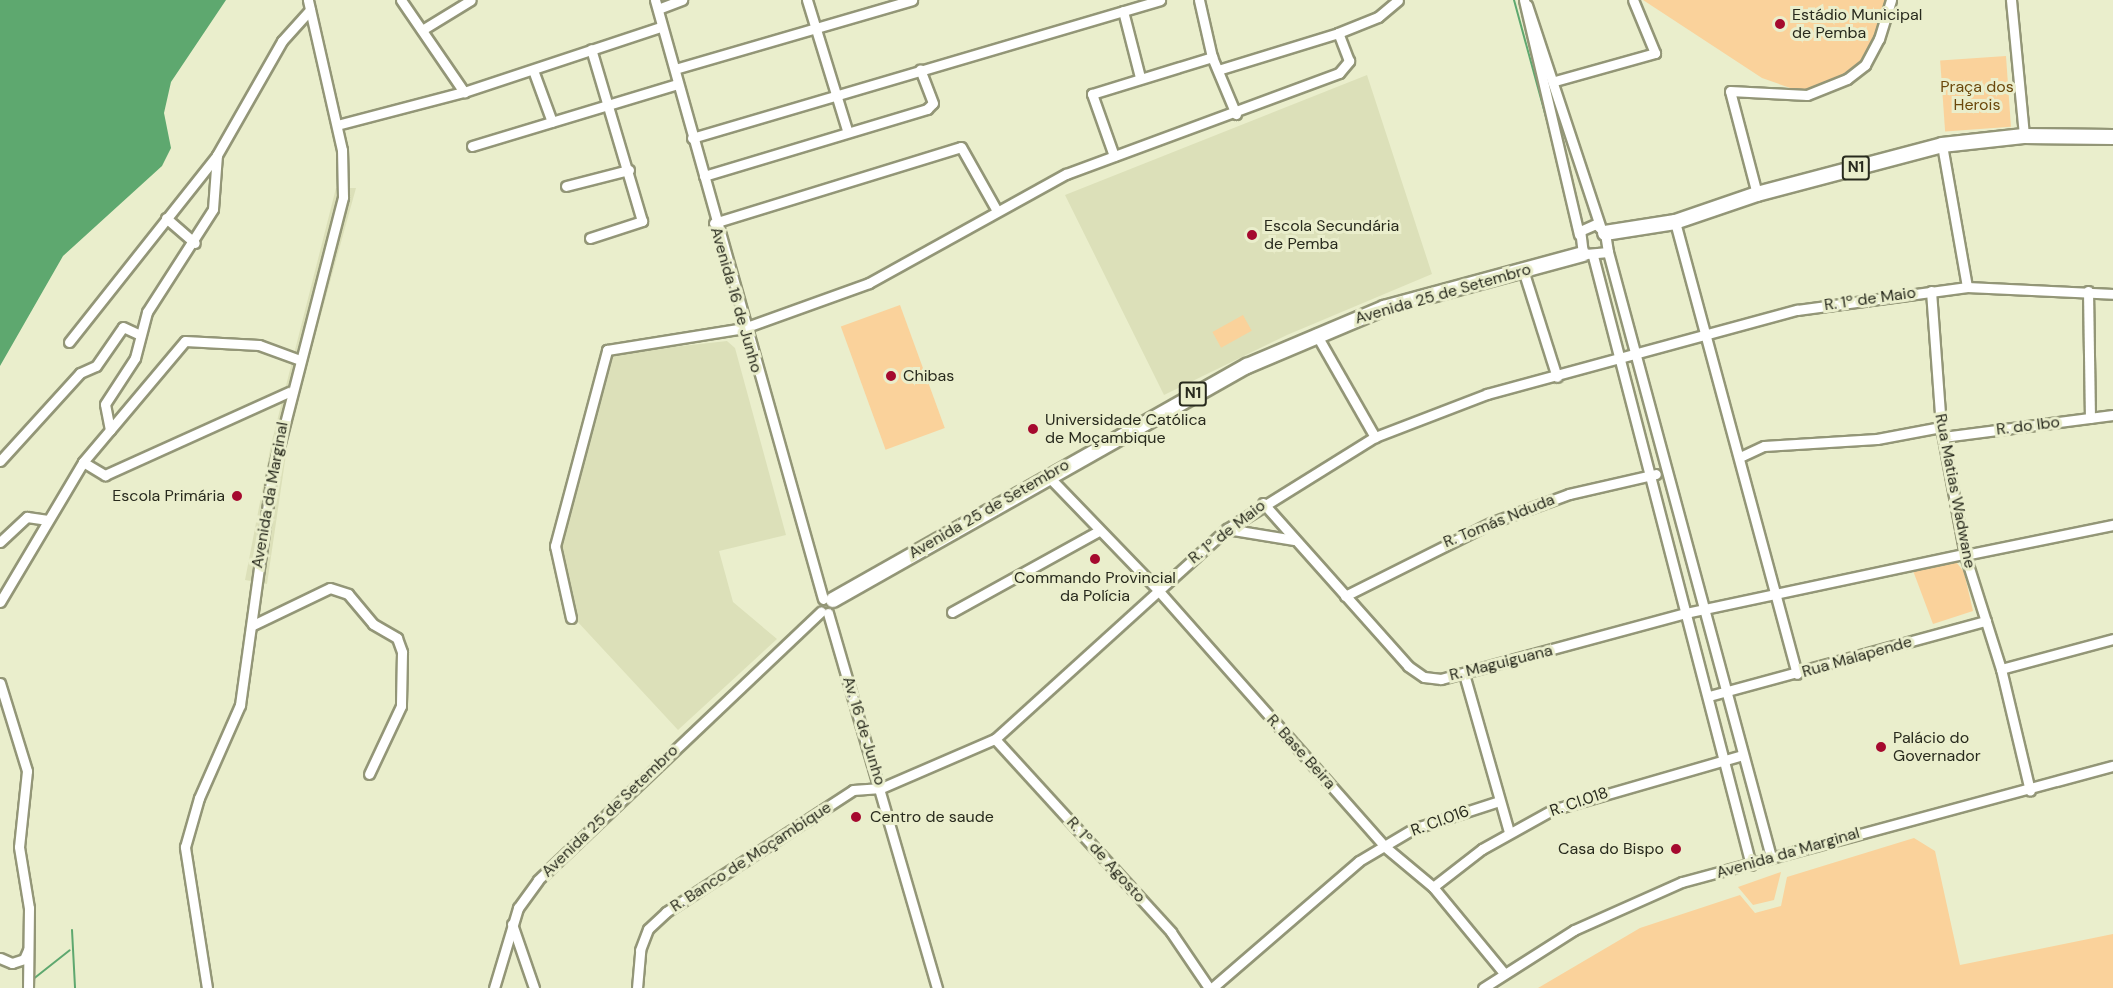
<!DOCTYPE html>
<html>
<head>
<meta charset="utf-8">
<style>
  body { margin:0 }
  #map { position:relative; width:2113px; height:988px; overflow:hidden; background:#eaeecc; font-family:"DM Sans",sans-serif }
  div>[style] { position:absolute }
  .built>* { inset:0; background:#dce0b9 }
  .green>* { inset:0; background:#fad29b; transform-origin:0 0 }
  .water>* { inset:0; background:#5ea86f }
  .stream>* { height:2px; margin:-1px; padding:0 1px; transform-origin:1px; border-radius:1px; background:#5ea86f }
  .roads { filter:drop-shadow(2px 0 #939677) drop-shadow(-2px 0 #939677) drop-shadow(0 2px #939677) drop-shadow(0 -2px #939677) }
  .minor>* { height:9px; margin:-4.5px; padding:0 4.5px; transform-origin:4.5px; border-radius:4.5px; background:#fff }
  .highway>* { height:14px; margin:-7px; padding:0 7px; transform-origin:7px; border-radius:7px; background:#fff }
  .dots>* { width:16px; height:16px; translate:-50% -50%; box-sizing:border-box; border:3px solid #eaeecc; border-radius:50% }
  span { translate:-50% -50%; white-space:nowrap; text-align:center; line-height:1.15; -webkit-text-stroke:6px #eaeecc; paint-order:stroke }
  .shield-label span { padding:2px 4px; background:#eaeecc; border:2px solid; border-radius:4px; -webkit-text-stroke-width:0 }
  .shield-label { font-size:15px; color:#282a1d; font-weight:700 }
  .poi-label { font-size:16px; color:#282a1d }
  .left { translate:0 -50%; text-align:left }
  .right { translate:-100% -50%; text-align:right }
  .park-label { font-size:16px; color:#6b480b }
  .street-label { font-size:16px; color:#282a1d }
</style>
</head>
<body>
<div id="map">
  <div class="built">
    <div style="clip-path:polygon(1367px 75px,1432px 274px,1287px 335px,1164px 395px,1065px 195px)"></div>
    <div style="clip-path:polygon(336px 188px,356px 188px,290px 427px,267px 584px,245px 580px,271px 445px)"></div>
    <div style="clip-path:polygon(727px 341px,735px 348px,786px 535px,719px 551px,733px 602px,777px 639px,678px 730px,576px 620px,562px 575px,560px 544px,609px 354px)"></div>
  </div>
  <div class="green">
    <div style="clip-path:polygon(1643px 0,1886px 0,1874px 42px,1855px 68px,1810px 90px,1796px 90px,1762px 78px)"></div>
    <div style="left:2006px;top:56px;width:71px;height:66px;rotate:86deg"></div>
    <div style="left:900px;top:305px;width:131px;height:63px;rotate:70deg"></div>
    <div style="left:1243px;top:315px;width:18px;height:35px;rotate:61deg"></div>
    <div style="clip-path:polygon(1953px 558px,1964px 572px,1973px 611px,1933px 624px,1912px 568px)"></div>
    <div style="clip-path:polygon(1914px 838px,1935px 851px,1960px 965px,2113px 934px,2113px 988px,1538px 988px,1640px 928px,1740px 895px,1755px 913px,1781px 906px,1787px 877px)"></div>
    <div style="clip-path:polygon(1781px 872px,1774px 900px,1753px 905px,1738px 887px)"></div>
  </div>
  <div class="water">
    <div style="clip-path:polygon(0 0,226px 0,171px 82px,164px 113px,171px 148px,162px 166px,63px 256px,0 366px)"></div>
  </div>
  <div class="stream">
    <div style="left:1514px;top:0;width:137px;rotate:74.7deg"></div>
    <div style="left:72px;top:930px;width:58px;rotate:87deg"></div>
    <div style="left:32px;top:980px;width:48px;rotate:-38.3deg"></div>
  </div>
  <div class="roads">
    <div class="minor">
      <div style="left:401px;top:0;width:112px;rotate:55.6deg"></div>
      <div style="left:464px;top:92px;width:206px;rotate:-18.3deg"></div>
      <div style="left:655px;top:0;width:622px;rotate:74.33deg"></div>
      <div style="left:807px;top:0;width:136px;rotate:72.9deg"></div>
      <div style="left:1199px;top:0;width:58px;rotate:77.2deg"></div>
      <div style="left:1212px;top:57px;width:62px;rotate:67.2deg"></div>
      <div style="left:1524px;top:0;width:241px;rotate:76.8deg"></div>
      <div style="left:2011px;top:0;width:137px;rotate:84.5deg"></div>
      <div style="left:1527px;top:5px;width:233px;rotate:71.7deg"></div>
      <div style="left:658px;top:9px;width:26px;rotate:-21deg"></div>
      <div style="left:1123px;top:11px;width:68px;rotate:75.6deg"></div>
      <div style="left:422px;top:30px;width:57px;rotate:-31.5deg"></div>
      <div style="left:675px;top:69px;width:247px;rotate:-16.2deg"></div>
      <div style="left:533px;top:70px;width:55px;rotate:69.9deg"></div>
      <div style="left:1218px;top:70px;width:126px;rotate:-17.1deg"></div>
      <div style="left:1338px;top:33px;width:43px;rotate:-21.8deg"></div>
      <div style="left:1378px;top:17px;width:26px;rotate:-40deg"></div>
      <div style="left:1555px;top:81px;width:104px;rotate:-15.6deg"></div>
      <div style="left:1655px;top:53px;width:57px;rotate:-112.5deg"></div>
      <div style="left:337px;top:125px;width:131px;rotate:-14.6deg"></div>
      <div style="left:692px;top:138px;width:488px;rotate:-16.4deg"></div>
      <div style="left:1942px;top:145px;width:144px;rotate:80deg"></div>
      <div style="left:472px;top:146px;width:215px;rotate:-16.8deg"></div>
      <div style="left:1114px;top:156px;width:66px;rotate:-109.5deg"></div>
      <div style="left:1092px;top:94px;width:126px;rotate:-17.1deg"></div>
      <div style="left:704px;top:176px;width:233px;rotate:-16.7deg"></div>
      <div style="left:927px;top:109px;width:8px;rotate:-45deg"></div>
      <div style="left:933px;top:103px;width:36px;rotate:-111deg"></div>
      <div style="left:566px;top:186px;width:65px;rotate:-14.3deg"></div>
      <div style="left:1757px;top:194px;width:106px;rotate:-104.7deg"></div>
      <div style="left:1730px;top:91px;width:77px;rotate:3deg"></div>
      <div style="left:1807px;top:95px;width:43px;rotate:-21.8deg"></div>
      <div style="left:1847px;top:79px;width:23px;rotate:-38deg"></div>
      <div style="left:1865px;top:65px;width:30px;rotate:-62deg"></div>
      <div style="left:1879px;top:39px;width:41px;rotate:-72.9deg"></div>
      <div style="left:166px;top:218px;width:38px;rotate:41deg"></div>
      <div style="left:1675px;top:222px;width:468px;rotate:74.9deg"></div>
      <div style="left:714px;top:223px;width:258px;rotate:-17.1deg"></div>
      <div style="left:961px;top:147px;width:73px;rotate:60.6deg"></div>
      <div style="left:1596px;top:224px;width:13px;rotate:45deg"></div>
      <div style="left:1605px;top:233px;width:19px;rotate:81deg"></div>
      <div style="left:1608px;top:252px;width:25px;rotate:175deg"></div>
      <div style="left:1583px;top:254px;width:23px;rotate:-97deg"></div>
      <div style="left:1580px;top:231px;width:17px;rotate:-24deg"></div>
      <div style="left:590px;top:238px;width:55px;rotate:-18.1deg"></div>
      <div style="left:642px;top:221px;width:179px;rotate:-106.5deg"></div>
      <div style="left:1608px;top:252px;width:627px;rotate:74.92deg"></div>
      <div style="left:1593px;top:256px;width:629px;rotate:75.46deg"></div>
      <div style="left:1523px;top:270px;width:112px;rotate:72.4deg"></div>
      <div style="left:1931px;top:291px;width:136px;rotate:85.8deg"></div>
      <div style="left:1941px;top:427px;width:130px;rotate:79.4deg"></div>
      <div style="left:1965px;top:555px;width:120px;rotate:72.5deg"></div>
      <div style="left:2001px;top:669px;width:125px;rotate:76.6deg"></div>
      <div style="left:2088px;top:291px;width:127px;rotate:89.1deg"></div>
      <div style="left:1316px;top:334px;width:119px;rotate:60.2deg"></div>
      <div style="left:69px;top:342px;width:238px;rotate:-51.6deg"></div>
      <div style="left:217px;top:155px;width:131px;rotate:-60.3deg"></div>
      <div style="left:282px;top:41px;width:42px;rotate:-47.9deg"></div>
      <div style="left:110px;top:430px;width:116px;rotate:-49.9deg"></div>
      <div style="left:185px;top:341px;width:74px;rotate:3.1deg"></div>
      <div style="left:259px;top:345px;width:44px;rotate:20.1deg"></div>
      <div style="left:1943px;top:437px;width:171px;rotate:-7.4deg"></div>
      <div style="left:1740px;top:457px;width:26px;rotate:-25deg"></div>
      <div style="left:1764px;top:446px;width:113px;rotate:-3.5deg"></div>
      <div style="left:1877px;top:439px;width:65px;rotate:-10.6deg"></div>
      <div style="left:0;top:461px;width:119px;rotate:-47.7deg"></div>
      <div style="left:80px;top:373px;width:17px;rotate:-24deg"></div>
      <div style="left:96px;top:366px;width:47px;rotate:-55.3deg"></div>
      <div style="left:123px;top:327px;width:19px;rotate:25deg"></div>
      <div style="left:83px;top:462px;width:42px;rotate:-49.8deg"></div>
      <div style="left:110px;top:430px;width:26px;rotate:-101deg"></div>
      <div style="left:105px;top:404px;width:55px;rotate:-56.9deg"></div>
      <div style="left:135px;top:358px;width:48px;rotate:-75.4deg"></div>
      <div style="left:147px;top:312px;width:122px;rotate:-57.3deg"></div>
      <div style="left:213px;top:209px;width:54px;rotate:-85.8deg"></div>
      <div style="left:1047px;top:475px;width:158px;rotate:46deg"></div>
      <div style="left:1157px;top:589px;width:343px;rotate:48.5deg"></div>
      <div style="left:1384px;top:846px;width:64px;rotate:39.9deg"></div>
      <div style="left:1433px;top:887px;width:110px;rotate:50.5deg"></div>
      <div style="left:1263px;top:503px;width:218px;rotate:48.3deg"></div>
      <div style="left:1408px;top:666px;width:19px;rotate:35deg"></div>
      <div style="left:1424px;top:677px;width:17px;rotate:7deg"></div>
      <div style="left:1441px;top:679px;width:254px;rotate:-15.1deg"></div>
      <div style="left:1686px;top:613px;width:288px;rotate:-12deg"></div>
      <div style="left:1227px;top:529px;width:68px;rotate:9.3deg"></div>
      <div style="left:0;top:542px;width:37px;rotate:-43deg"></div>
      <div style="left:27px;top:517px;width:21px;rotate:8deg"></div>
      <div style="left:1965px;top:555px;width:151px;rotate:-11.5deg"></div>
      <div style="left:1345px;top:596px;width:165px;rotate:-26.6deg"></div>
      <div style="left:1493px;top:522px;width:81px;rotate:-20.2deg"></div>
      <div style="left:1569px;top:494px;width:89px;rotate:-12.9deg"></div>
      <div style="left:0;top:602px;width:163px;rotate:-59.3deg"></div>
      <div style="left:83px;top:462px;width:26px;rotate:31deg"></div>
      <div style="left:105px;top:475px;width:202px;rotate:-24.3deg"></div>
      <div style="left:952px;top:612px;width:168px;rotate:-28.9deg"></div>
      <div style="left:828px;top:613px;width:391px;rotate:73.8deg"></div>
      <div style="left:571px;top:618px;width:74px;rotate:-102.5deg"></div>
      <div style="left:555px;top:546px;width:203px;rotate:-75.1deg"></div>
      <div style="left:607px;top:350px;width:139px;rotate:-9.1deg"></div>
      <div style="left:744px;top:328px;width:133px;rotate:-19.8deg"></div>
      <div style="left:869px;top:283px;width:225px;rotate:-29deg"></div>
      <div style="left:1066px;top:174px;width:291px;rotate:-20.3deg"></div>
      <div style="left:1339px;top:73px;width:16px;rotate:-50deg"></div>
      <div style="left:1349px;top:61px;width:30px;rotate:-111deg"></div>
      <div style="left:253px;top:625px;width:85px;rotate:-25.7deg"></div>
      <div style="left:330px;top:588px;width:19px;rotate:18deg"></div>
      <div style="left:348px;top:594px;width:39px;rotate:50deg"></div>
      <div style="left:373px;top:624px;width:28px;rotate:30deg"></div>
      <div style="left:397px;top:638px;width:15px;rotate:70deg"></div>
      <div style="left:402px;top:652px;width:54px;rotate:91.1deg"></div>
      <div style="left:401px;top:706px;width:75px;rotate:115.2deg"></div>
      <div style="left:2001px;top:669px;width:116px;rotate:-15deg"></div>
      <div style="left:1464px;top:674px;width:164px;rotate:74.1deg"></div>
      <div style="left:0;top:683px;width:92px;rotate:72.9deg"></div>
      <div style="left:27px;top:771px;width:76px;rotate:96deg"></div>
      <div style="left:19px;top:847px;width:62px;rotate:80.7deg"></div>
      <div style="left:29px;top:908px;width:80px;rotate:90.7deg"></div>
      <div style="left:1709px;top:696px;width:287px;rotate:-15.2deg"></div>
      <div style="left:995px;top:739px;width:261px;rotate:47.6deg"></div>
      <div style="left:1171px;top:932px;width:68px;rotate:55.8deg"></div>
      <div style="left:1433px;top:887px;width:62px;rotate:-37.8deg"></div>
      <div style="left:1482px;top:849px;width:80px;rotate:-29.1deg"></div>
      <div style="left:1552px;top:810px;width:198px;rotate:-16.1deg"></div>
      <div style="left:512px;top:924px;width:68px;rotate:71deg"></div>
      <div style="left:0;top:958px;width:13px;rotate:23deg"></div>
      <div style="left:12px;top:963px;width:13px;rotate:-18deg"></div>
      <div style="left:24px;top:959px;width:10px;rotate:-66deg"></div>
      <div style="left:207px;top:988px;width:143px;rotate:-98.9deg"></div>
      <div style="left:185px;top:847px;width:51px;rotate:-74.1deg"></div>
      <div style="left:199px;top:798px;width:102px;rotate:-66.2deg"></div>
      <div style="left:240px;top:705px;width:233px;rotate:-82.1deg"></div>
      <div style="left:272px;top:474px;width:286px;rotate:-75.6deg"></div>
      <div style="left:343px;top:197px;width:47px;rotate:-91.2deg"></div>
      <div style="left:342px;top:150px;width:154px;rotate:-102.8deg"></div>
      <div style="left:494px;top:988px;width:84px;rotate:-73.3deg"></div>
      <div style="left:518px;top:908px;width:34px;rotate:-54deg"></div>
      <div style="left:538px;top:880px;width:390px;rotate:-43.5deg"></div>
      <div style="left:637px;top:988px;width:38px;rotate:-85deg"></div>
      <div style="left:640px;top:950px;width:22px;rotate:-69deg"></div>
      <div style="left:648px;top:929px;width:25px;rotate:-43deg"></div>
      <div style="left:666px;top:912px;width:223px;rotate:-33.1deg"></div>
      <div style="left:853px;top:790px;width:28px;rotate:-4deg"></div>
      <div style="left:881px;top:788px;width:124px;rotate:-23.3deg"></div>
      <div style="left:995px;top:739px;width:313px;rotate:-42.2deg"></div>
      <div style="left:1227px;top:529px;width:174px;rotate:-31.9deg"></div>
      <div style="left:1375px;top:437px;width:120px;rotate:-21deg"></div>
      <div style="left:1487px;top:394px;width:321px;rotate:-15.2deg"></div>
      <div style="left:1797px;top:310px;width:172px;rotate:-7.7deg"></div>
      <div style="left:1967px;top:287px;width:146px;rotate:2.7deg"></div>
      <div style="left:1212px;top:988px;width:194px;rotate:-40.8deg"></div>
      <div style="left:1359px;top:861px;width:63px;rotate:-30.7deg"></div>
      <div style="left:1413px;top:829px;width:90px;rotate:-18deg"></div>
      <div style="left:1483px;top:988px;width:108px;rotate:-32.5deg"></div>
      <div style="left:1574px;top:930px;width:118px;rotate:-24deg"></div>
      <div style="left:1682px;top:882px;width:446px;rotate:-15.1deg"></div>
    </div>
    <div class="highway">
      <div style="left:1605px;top:233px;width:71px;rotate:-8.9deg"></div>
      <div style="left:1675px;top:222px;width:87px;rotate:-18.9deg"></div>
      <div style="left:1757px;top:194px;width:191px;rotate:-14.8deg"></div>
      <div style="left:1942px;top:145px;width:82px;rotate:-6.3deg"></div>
      <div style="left:2024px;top:136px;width:89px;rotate:0.6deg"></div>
      <div style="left:833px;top:600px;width:476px;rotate:-29.5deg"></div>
      <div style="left:1247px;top:366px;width:149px;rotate:-22.9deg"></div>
      <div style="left:1384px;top:308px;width:206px;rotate:-15.2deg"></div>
    </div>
  </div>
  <div class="dots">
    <div style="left:1780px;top:24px;background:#a5092e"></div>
    <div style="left:1252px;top:235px;background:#a5092e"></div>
    <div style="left:891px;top:376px;background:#a5092e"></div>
    <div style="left:1033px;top:429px;background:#a5092e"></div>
    <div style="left:237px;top:496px;background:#a5092e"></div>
    <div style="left:1095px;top:559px;background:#a5092e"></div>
    <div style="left:1881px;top:747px;background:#a5092e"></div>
    <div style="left:856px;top:817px;background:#a5092e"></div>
    <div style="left:1676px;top:849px;background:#a5092e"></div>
  </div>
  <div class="shield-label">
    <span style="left:1856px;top:168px">N1</span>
    <span style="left:1193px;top:394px">N1</span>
  </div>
  <div class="poi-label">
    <span class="left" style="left:1792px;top:24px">Estádio Municipal<br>de Pemba</span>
    <span class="left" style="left:1264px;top:235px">Escola Secundária<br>de Pemba</span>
    <span class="left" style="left:903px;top:376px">Chibas</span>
    <span class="left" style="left:1045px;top:429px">Universidade Católica<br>de Moçambique</span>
    <span class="right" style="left:225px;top:496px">Escola Primária</span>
    <span style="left:1095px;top:587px">Commando Provincial<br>da Polícia</span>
    <span class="left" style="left:1893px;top:747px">Palácio do<br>Governador</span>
    <span class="left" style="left:870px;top:817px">Centro de saude</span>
    <span class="right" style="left:1664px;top:849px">Casa do Bispo</span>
  </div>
  <div class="park-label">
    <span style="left:1977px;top:96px">Praça dos<br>Herois</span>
  </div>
  <div class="street-label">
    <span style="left:1443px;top:294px;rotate:-16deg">Avenida 25 de Setembro</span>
    <span style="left:1870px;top:299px;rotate:-8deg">R. 1º de Maio</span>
    <span style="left:736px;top:300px;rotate:74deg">Avenida 16 de Junho</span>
    <span style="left:2028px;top:426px;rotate:-7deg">R. do Ibo</span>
    <span style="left:1955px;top:491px;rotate:79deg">Rua Matias Wadwane</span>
    <span style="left:270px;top:495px;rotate:-80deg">Avenida da Marginal</span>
    <span style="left:989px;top:509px;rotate:-30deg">Avenida 25 de Setembro</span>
    <span style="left:1499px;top:521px;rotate:-22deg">R. Tomás Nduda</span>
    <span style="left:1227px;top:532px;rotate:-38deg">R. 1º de Maio</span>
    <span style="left:1857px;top:657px;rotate:-16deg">Rua Malapende</span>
    <span style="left:1501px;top:663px;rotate:-14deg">R. Maguiguana</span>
    <span style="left:864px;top:731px;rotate:73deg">Av. 16 de Junho</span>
    <span style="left:1301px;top:752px;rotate:48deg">R. Base Beira</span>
    <span style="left:1579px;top:802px;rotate:-19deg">R. CI.018</span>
    <span style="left:610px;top:811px;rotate:-44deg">Avenida 25 de Setembro</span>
    <span style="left:1440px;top:821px;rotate:-20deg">R. CI.016</span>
    <span style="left:1788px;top:853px;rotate:-16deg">Avenida da Marginal</span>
    <span style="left:751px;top:857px;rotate:-33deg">R. Banco de Moçambique</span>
    <span style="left:1106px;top:860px;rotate:48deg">R. 1º de Agosto</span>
  </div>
</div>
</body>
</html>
